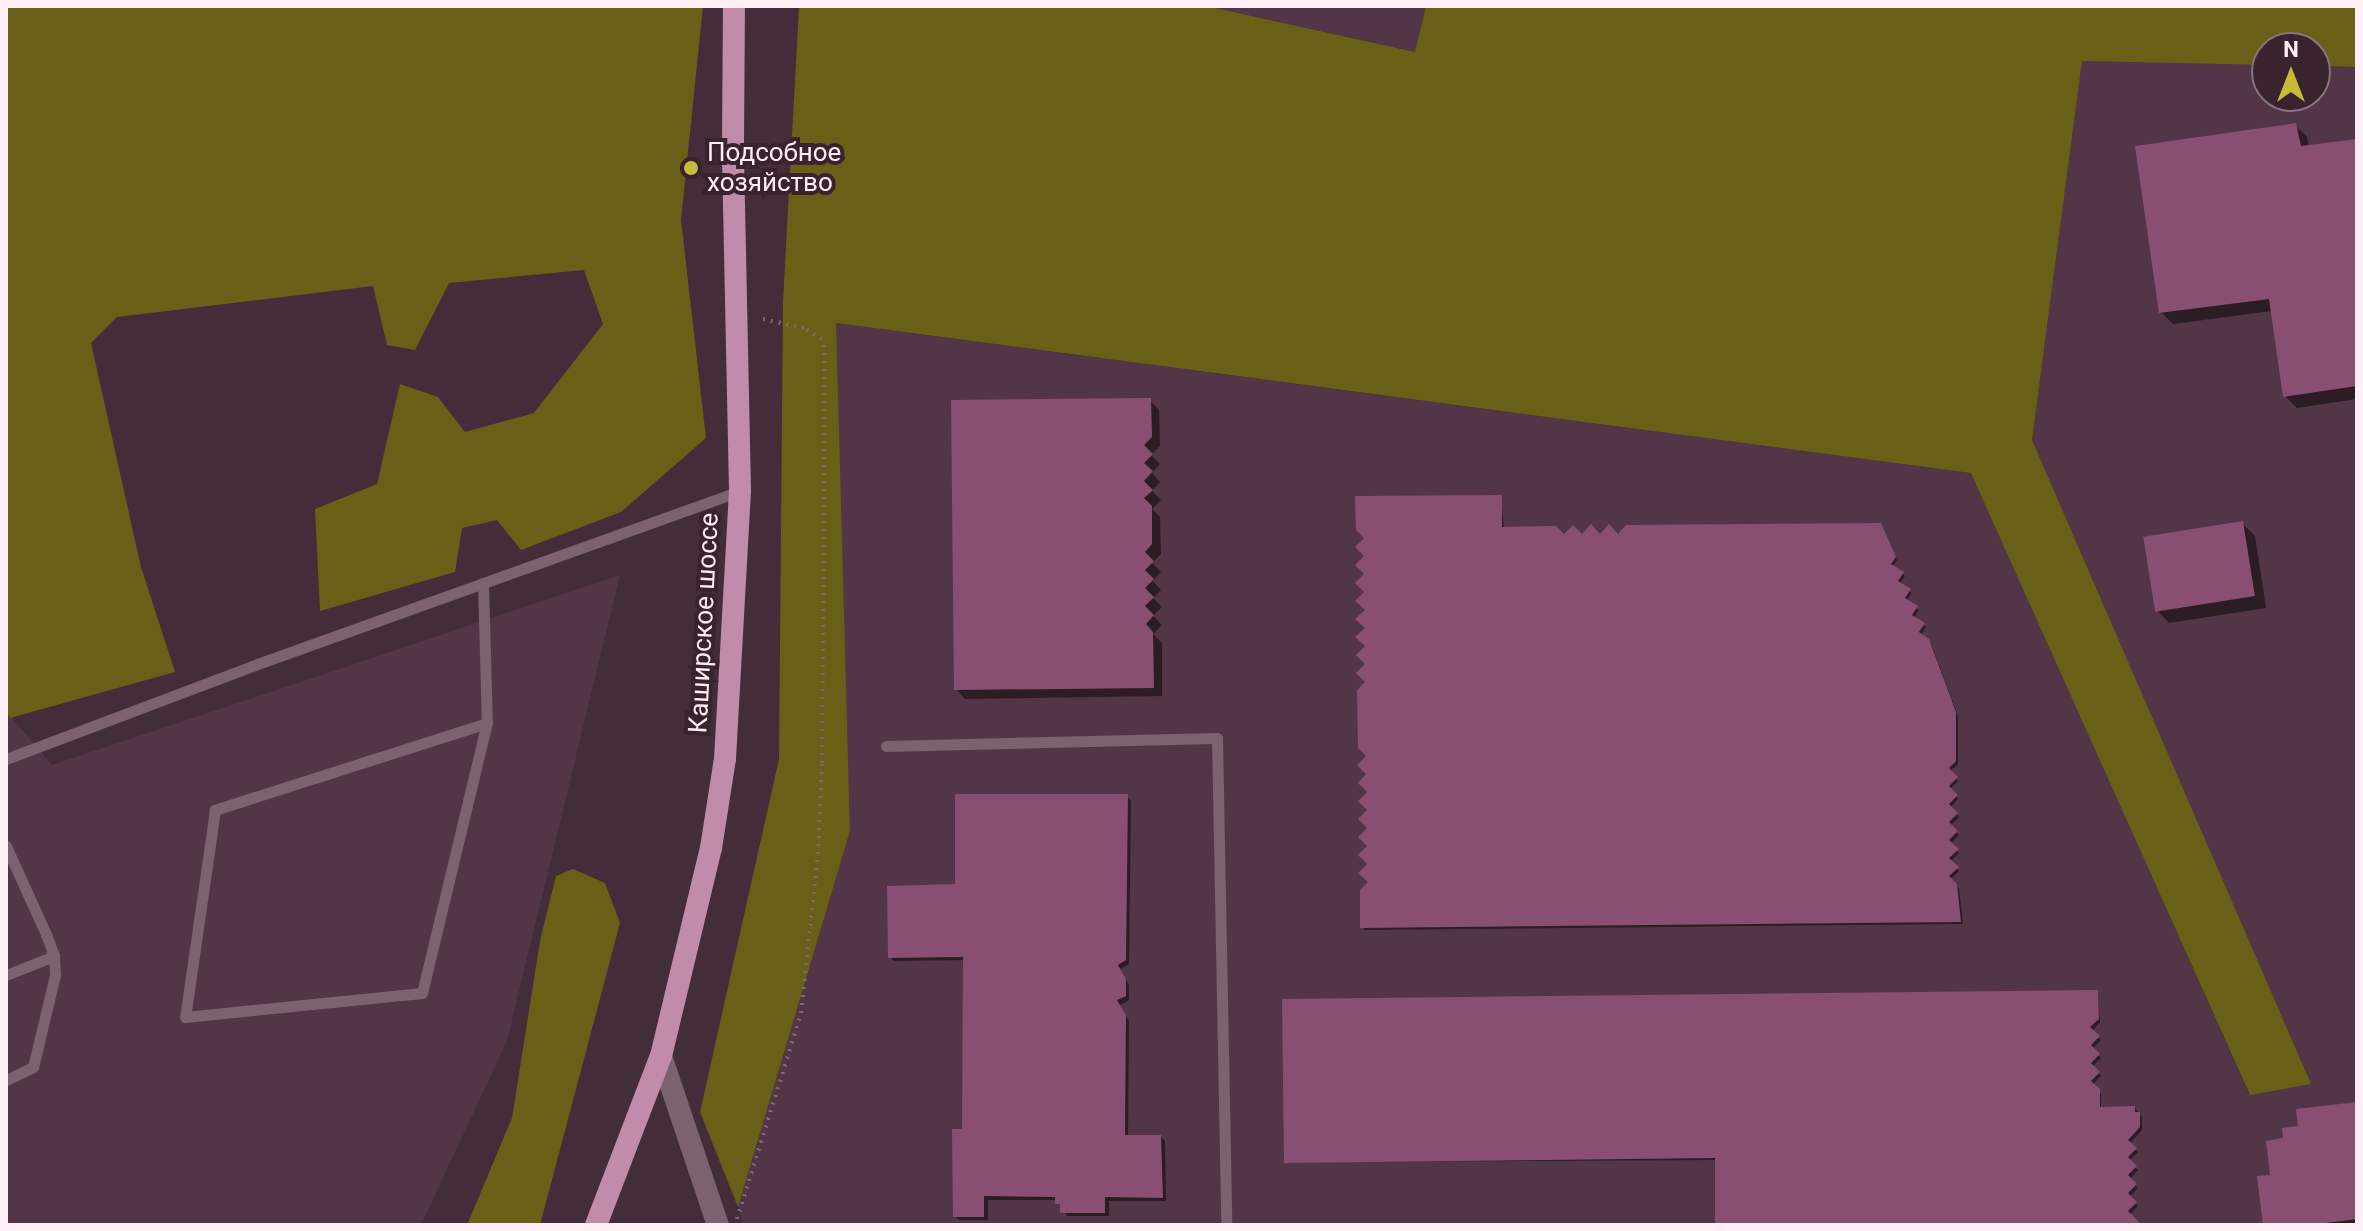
<!DOCTYPE html>
<html>
<head>
<meta charset="utf-8">
<style>
  body { margin:0 }
  #map { position:relative; width:2363px; height:1231px; overflow:hidden; background:#432d3a; font-family:Roboto,sans-serif }
  div>[style] { position:absolute }
  .built>* { inset:0; background:#523546 }
  .forest>* { inset:0; background:#676016 }
  .shadow>* { inset:0; background:#0007 }
  .building>* { inset:0; background:#894f73; transform-origin:0 0 }
  .path>* { height:4px; margin-top:-2px; transform-origin:0; background:repeating-linear-gradient(90deg,#7c6974 0 2px,transparent 0 8px) }
  .service>* { height:11px; margin:-5.5px; padding:0 5.5px; transform-origin:5.5px; border-radius:5.5px; background:#7c6170 }
  .minor>* { height:22px; margin:-11px; padding:0 11px; transform-origin:11px; border-radius:11px; background:#7c6170 }
  .primary>* { height:22px; margin:-11px; padding:0 11px; transform-origin:11px; border-radius:11px; background:#c18baa }
  .dots>* { width:22px; height:22px; translate:-50% -50%; box-sizing:border-box; border:4px solid #38232f; border-radius:50% }
  span { translate:-50% -50%; white-space:nowrap; text-align:center; line-height:1.15; -webkit-text-stroke:8px #38232f; paint-order:stroke }
  .poi-label { font-size:26px; color:#feeff7 }
  .left { translate:0 -50%; text-align:left }
  .street-label { font-size:26px; color:#feeff7 }
  .frame { position:absolute; inset:0; border:8px solid #feeff7; pointer-events:none }
  .north { position:absolute; left:2251px; top:32px; width:80px; height:80px; box-sizing:border-box; background:#38232f; border:2px solid #87757f; border-radius:50%; rotate:0deg; font-size:22px; font-weight:700; line-height:32px; text-align:center; color:#feeff7 }
  .north::after { content:''; display:block; margin:auto; width:28px; height:36px; background:#c7bb3b; clip-path:polygon(50% 0,100% 100%,50% 72%,0 100%) }
</style>
</head>
<body>
<div id="map">
  <div class="built">
    <div style="clip-path:polygon(1207px 6px,1426px 6px,1416px 52px)"></div>
    <div style="clip-path:polygon(2082px 61px,2267px 65px,2267px 96px,2315px 96px,2315px 66px,2357px 67px,2357px 1225px,744px 1225px,738px 1207px,850px 831px,835px 323px,1972px 473px,2249px 1094px,2310px 1084px,2032px 440px)"></div>
    <div style="clip-path:polygon(620px 575px,507px 1041px,421px 1225px,6px 1225px,6px 711px,52px 765px)"></div>
  </div>
  <div class="forest">
    <div style="clip-path:polygon(6px 6px,703px 6px,681px 220px,706px 438px,621px 512px,521px 550px,497px 520px,462px 528px,455px 572px,320px 611px,315px 509px,377px 484px,400px 384px,438px 397px,465px 432px,534px 413px,603px 324px,584px 270px,449px 283px,415px 350px,387px 345px,373px 286px,117px 317px,91px 343px,141px 567px,175px 672px,10px 718px,6px 711px)"></div>
    <div style="clip-path:polygon(799px 6px,1207px 6px,1415px 52px,1426px 6px,2357px 6px,2357px 67px,2315px 66px,2315px 48px,2267px 48px,2267px 65px,2082px 61px,2032px 440px,2311px 1084px,2250px 1095px,1971px 473px,836px 323px,850px 831px,738px 1207px,700px 1112px,779px 759px,783px 302px)"></div>
    <div style="clip-path:polygon(573px 869px,605px 883px,620px 923px,540px 1225px,467px 1225px,512px 1118px,540px 941px,556px 876px)"></div>
  </div>
  <div class="shadow">
    <div style="clip-path:polygon(2295px 125px,2307px 137px,2309px 147px,2357px 141px,2357px 399px,2297px 408px,2285px 396px,2272px 311px,2173px 324px,2161px 312px)"></div>
    <div style="clip-path:polygon(1150px 400px,1159px 410px,1160px 446px,1151px 455px,1160px 464px,1152px 473px,1160px 482px,1152px 491px,1161px 500px,1152px 509px,1160px 517px,1161px 554px,1152px 563px,1161px 572px,1153px 581px,1161px 590px,1153px 598px,1162px 607px,1153px 616px,1162px 625px,1153px 634px,1162px 643px,1162px 696px,965px 699px,956px 689px)"></div>
    <div style="clip-path:polygon(1501px 497px,1504px 529px,1564px 536px,1881px 525px,1897px 560px,1892px 567px,1905px 576px,1899px 584px,1912px 593px,1906px 601px,1919px 610px,1914px 618px,1926px 627px,1921px 635px,1931px 643px,1958px 716px,1958px 764px,1949px 772px,1958px 781px,1949px 790px,1958px 799px,1950px 808px,1959px 817px,1950px 826px,1959px 835px,1950px 844px,1959px 853px,1950px 862px,1959px 871px,1950px 880px,1959px 889px,1963px 924px,1364px 930px,1370px 882px,1367px 592px)"></div>
    <div style="clip-path:polygon(2242px 523px,2255px 536px,2266px 608px,2169px 623px,2157px 610px)"></div>
    <div style="clip-path:polygon(1127px 796px,1131px 801px,1129px 964px,1120px 969px,1129px 985px,1129px 1000px,1120px 1005px,1129px 1021px,1128px 1137px,1161px 1137px,1165px 1141px,1166px 1201px,1109px 1201px,1109px 1216px,1067px 1216px,1057px 1200px,988px 1200px,988px 1220px,959px 1220px,955px 1216px,964px 1131px,964px 960px,894px 961px,890px 957px,957px 886px)"></div>
    <div style="clip-path:polygon(2098px 992px,2100px 1022px,2092px 1031px,2101px 1040px,2092px 1049px,2101px 1058px,2092px 1067px,2101px 1076px,2092px 1085px,2101px 1094px,2101px 1109px,2135px 1108px,2142px 1117px,2142px 1130px,2129px 1144px,2138px 1152px,2129px 1161px,2138px 1170px,2130px 1179px,2138px 1188px,2129px 1197px,2138px 1206px,2129px 1215px,2138px 1225px,1717px 1225px,1717px 1160px,1286px 1162px)"></div>
    <div style="clip-path:polygon(2357px 1104px,2357px 1225px,2265px 1225px,2272px 1176px,2285px 1140px,2301px 1128px)"></div>
  </div>
  <div class="building">
    <div style="clip-path:polygon(2296px 123px,2301px 146px,2357px 139px,2357px 386px,2283px 397px,2269px 299px,2159px 313px,2135px 146px)"></div>
    <div style="clip-path:polygon(1151px 398px,1152px 437px,1144px 445px,1153px 454px,1144px 463px,1153px 471px,1144px 481px,1153px 490px,1144px 498px,1152px 506px,1152px 544px,1145px 552px,1154px 561px,1145px 570px,1154px 579px,1145px 588px,1154px 597px,1145px 606px,1154px 615px,1146px 624px,1153px 632px,1154px 688px,954px 690px,951px 400px)"></div>
    <div style="clip-path:polygon(1502px 495px,1502px 527px,1556px 526px,1564px 534px,1573px 525px,1582px 534px,1591px 524px,1600px 534px,1609px 524px,1618px 534px,1626px 525px,1881px 523px,1896px 557px,1891px 564px,1904px 572px,1898px 581px,1911px 589px,1905px 598px,1918px 606px,1912px 615px,1925px 623px,1919px 632px,1929px 639px,1956px 712px,1956px 761px,1949px 768px,1958px 777px,1949px 786px,1958px 795px,1949px 804px,1958px 813px,1949px 822px,1958px 831px,1949px 840px,1959px 849px,1949px 858px,1959px 867px,1949px 876px,1957px 884px,1961px 922px,1360px 928px,1360px 890px,1368px 882px,1358px 873px,1367px 864px,1358px 855px,1367px 846px,1358px 837px,1367px 828px,1358px 819px,1367px 810px,1358px 801px,1367px 792px,1358px 783px,1366px 774px,1357px 765px,1366px 756px,1358px 748px,1357px 690px,1365px 682px,1356px 673px,1365px 664px,1356px 655px,1365px 646px,1355px 637px,1365px 628px,1355px 619px,1365px 610px,1355px 601px,1364px 592px,1355px 583px,1364px 574px,1355px 565px,1364px 556px,1355px 547px,1364px 538px,1356px 530px,1355px 496px)"></div>
    <div style="left:2243px;top:521px;width:76px;height:101px;rotate:81deg"></div>
    <div style="clip-path:polygon(955px 794px,1128px 794px,1126px 960px,1118px 965px,1126px 979px,1126px 996px,1117px 1000px,1126px 1015px,1125px 1135px,1161px 1135px,1163px 1198px,1105px 1197px,1105px 1213px,1060px 1213px,1060px 1204px,1055px 1204px,1055px 1197px,984px 1196px,984px 1217px,953px 1217px,952px 1129px,962px 1129px,963px 957px,888px 958px,887px 886px,955px 884px)"></div>
    <div style="clip-path:polygon(2098px 990px,2099px 1019px,2090px 1027px,2100px 1036px,2091px 1045px,2100px 1054px,2091px 1063px,2100px 1072px,2091px 1081px,2100px 1089px,2100px 1107px,2135px 1106px,2135px 1112px,2140px 1112px,2140px 1127px,2128px 1140px,2137px 1148px,2128px 1157px,2137px 1166px,2128px 1175px,2137px 1184px,2128px 1193px,2137px 1202px,2128px 1211px,2142px 1225px,1715px 1225px,1715px 1158px,1284px 1163px,1282px 999px)"></div>
    <div style="clip-path:polygon(2357px 1102px,2357px 1219px,2310px 1225px,2263px 1225px,2257px 1176px,2270px 1175px,2266px 1141px,2283px 1138px,2282px 1128px,2298px 1126px,2296px 1109px)"></div>
  </div>
  <div class="path">
    <div style="left:737px;top:1219px;width:216px;rotate:-72.7deg"></div>
    <div style="left:801px;top:1013px;width:160px;rotate:-83.9deg"></div>
    <div style="left:818px;top:854px;width:91px;rotate:-87.5deg"></div>
    <div style="left:822px;top:763px;width:408px;rotate:-89.6deg"></div>
    <div style="left:825px;top:355px;width:16px;rotate:-101deg"></div>
    <div style="left:822px;top:339px;width:21px;rotate:-149deg"></div>
    <div style="left:804px;top:328px;width:47px;rotate:-167.7deg"></div>
  </div>
  <div class="service">
    <div style="left:483px;top:583px;width:140px;rotate:88.4deg"></div>
    <div style="left:487px;top:723px;width:286px;rotate:162.3deg"></div>
    <div style="left:215px;top:810px;width:209px;rotate:98.2deg"></div>
    <div style="left:185px;top:1017px;width:238px;rotate:-5.8deg"></div>
    <div style="left:422px;top:993px;width:278px;rotate:-76.5deg"></div>
    <div style="left:886px;top:746px;width:331px;rotate:-1.4deg"></div>
    <div style="left:1217px;top:738px;width:487px;rotate:88.9deg"></div>
    <div style="left:6px;top:759px;width:263px;rotate:-20.7deg"></div>
    <div style="left:252px;top:666px;width:518px;rotate:-19.73deg"></div>
    <div style="left:6px;top:846px;width:97px;rotate:65.6deg"></div>
    <div style="left:46px;top:934px;width:23px;rotate:70deg"></div>
    <div style="left:54px;top:956px;width:19px;rotate:87deg"></div>
    <div style="left:55px;top:975px;width:95px;rotate:103.4deg"></div>
    <div style="left:33px;top:1067px;width:30px;rotate:154deg"></div>
    <div style="left:6px;top:975px;width:52px;rotate:-21.6deg"></div>
  </div>
  <div class="minor">
    <div style="left:661px;top:1056px;width:178px;rotate:71.4deg"></div>
  </div>
  <div class="primary">
    <div style="left:596px;top:1225px;width:181px;rotate:-69deg"></div>
    <div style="left:661px;top:1056px;width:214px;rotate:-76.5deg"></div>
    <div style="left:711px;top:848px;width:90px;rotate:-81.1deg"></div>
    <div style="left:725px;top:759px;width:268px;rotate:-86.8deg"></div>
    <div style="left:740px;top:491px;width:347px;rotate:-91.2deg"></div>
    <div style="left:733px;top:144px;width:138px;rotate:-89.6deg"></div>
  </div>
  <div class="dots">
    <div style="left:691px;top:168px;background:#c7bb3b"></div>
  </div>
  <div class="poi-label">
    <span class="left" style="left:707px;top:168px">Подсобное<br>хозяйство</span>
  </div>
  <div class="street-label">
    <span style="left:704px;top:623px;rotate:-87deg">Каширское шоссе</span>
  </div>
  <div class="frame"></div>
  <div class="north">N</div>
</div>
</body>
</html>
